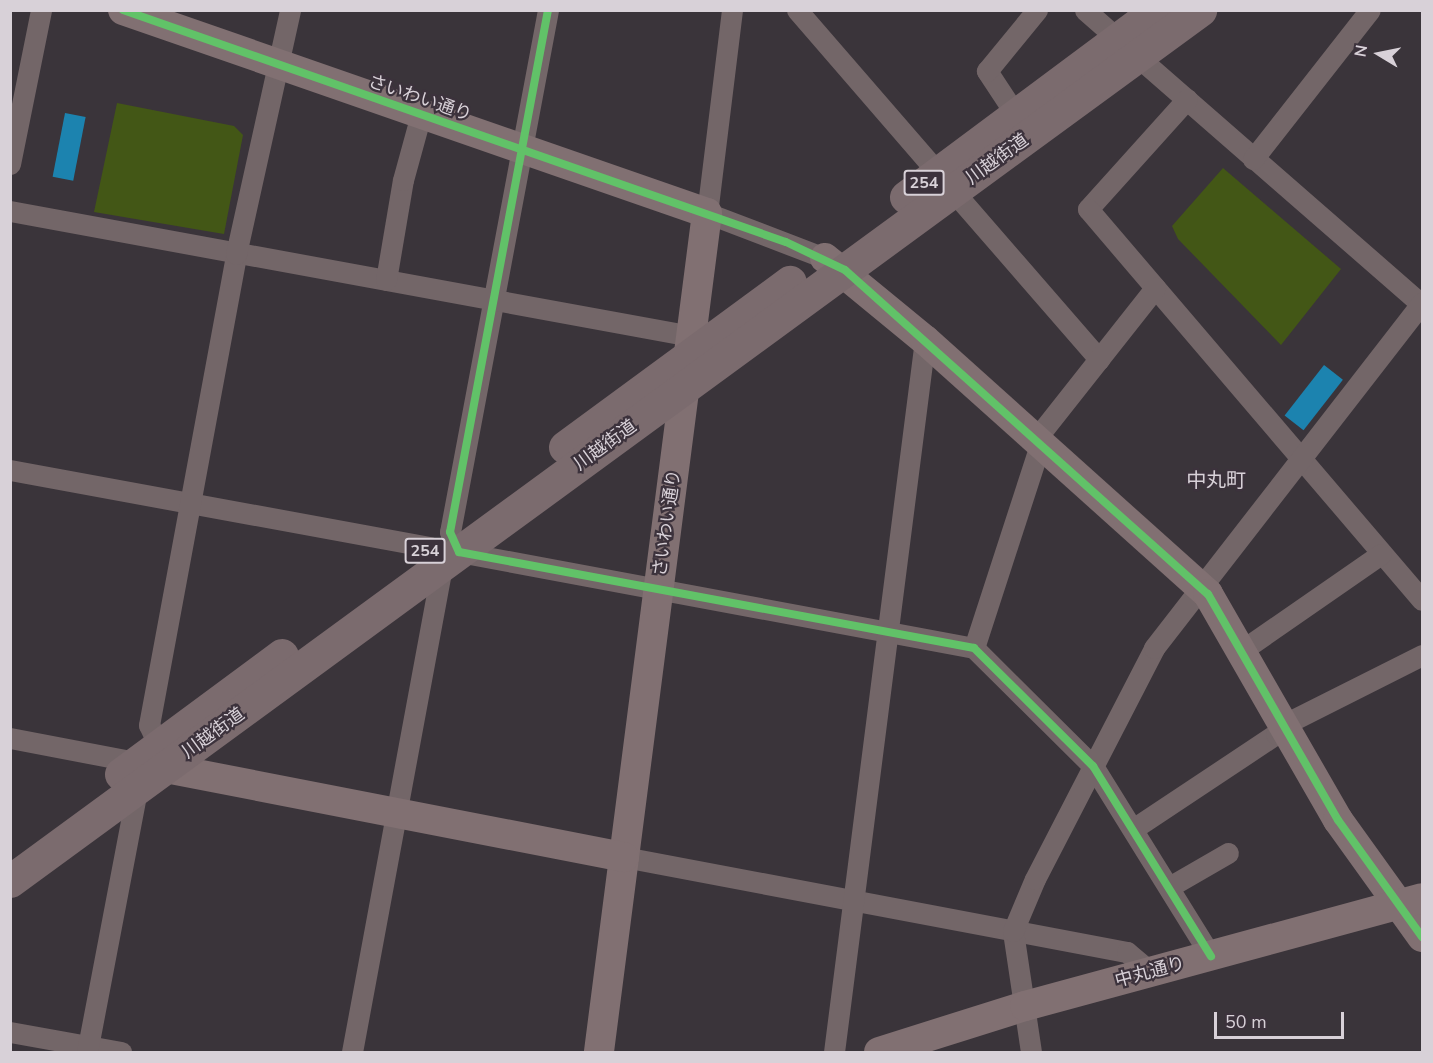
<!DOCTYPE html>
<html>
<head>
<meta charset="utf-8">
<style>
  body { margin:0 }
  #map { position:relative; width:1433px; height:1063px; overflow:hidden; background:#3a343a; font-family:"Nunito Sans","Noto Sans JP",sans-serif }
  div>[style] { position:absolute }
  .green>* { inset:0; background:#435716 }
  .water>* { inset:0; background:#1c83af; transform-origin:0 0 }
  .street>* { height:21px; margin:-10.5px; padding:0 10.5px; transform-origin:10.5px; border-radius:10.5px; background:#736668 }
  .secondary>* { height:30px; margin:-15px; padding:0 15px; transform-origin:15px; border-radius:15px; background:#817072 }
  .highway>* { height:33px; margin:-16.5px; padding:0 16.5px; transform-origin:16.5px; border-radius:16.5px; background:#7b6b6e }
  .cycleway>* { height:8px; margin:-4px; padding:0 4px; transform-origin:4px; border-radius:4px; background:#61c268 }
  span { translate:-50% -50%; white-space:nowrap; text-align:center; line-height:1.15; -webkit-text-stroke:4.5px #3c323c; paint-order:stroke }
  .shield-label span { padding:2px 4px; background:#3c323c; border:2px solid; border-radius:4px; -webkit-text-stroke-width:0 }
  .shield-label { font-size:16px; color:#d8d1d8; font-weight:700 }
  .street-label { font-size:18px; color:#d8d1d8 }
  .neighbourhood-label { font-size:20px; color:#d8d1d8 }
  .frame { position:absolute; inset:0; border:12px solid #d8d1d8; pointer-events:none }
  .north { position:absolute; left:1349px; top:24px; width:60px; height:60px; -webkit-text-stroke:4px #3c323c; paint-order:stroke; rotate:280deg; font-size:16px; font-weight:700; line-height:24px; text-align:center; color:#d8d1d8 }
  .north::after { content:''; display:block; margin:auto; width:21px; height:27px; background:#d8d1d8; clip-path:polygon(50% 0,100% 100%,50% 72%,0 100%) }
  .scale { position:absolute; left:1214px; top:1012px; width:130px; height:27px; box-sizing:border-box; border:3px solid #d8d1d8; border-top:0; padding-left:8px; font-size:18px; line-height:21px; white-space:nowrap; color:#d8d1d8; -webkit-text-stroke:4px #3c323c; paint-order:stroke }
</style>
</head>
<body>
<div id="map">
  <div class="green">
    <div style="clip-path:polygon(117px 103px,234px 126px,243px 135px,224px 234px,94px 212px)"></div>
    <div style="clip-path:polygon(1223px 168px,1341px 269px,1281px 345px,1178px 239px,1172px 226px)"></div>
  </div>
  <div class="water">
    <div style="left:65px;top:113px;width:21px;height:65px;rotate:11deg"></div>
    <div style="left:1324px;top:365px;width:24px;height:64px;rotate:38deg"></div>
  </div>
  <div class="street">
    <div style="left:548px;top:10px;width:531px;rotate:100.63deg"></div>
    <div style="left:450px;top:532px;width:22px;rotate:66deg"></div>
    <div style="left:459px;top:552px;width:524px;rotate:10.56deg"></div>
    <div style="left:974px;top:648px;width:168px;rotate:44.8deg"></div>
    <div style="left:1093px;top:766px;width:224px;rotate:58.2deg"></div>
    <div style="left:732px;top:10px;width:205px;rotate:97deg"></div>
    <div style="left:707px;top:213px;width:126px;rotate:20.9deg"></div>
    <div style="left:797px;top:10px;width:216px;rotate:49.1deg"></div>
    <div style="left:1085px;top:10px;width:44px;rotate:41.3deg"></div>
    <div style="left:1138px;top:57px;width:377px;rotate:41.1deg"></div>
    <div style="left:1187px;top:99px;width:148px;rotate:132deg"></div>
    <div style="left:1088px;top:209px;width:514px;rotate:49.5deg"></div>
    <div style="left:1016px;top:115px;width:53px;rotate:-123.4deg"></div>
    <div style="left:987px;top:71px;width:79px;rotate:-50.7deg"></div>
    <div style="left:1253px;top:159px;width:189px;rotate:-51.9deg"></div>
    <div style="left:10px;top:164px;width:157px;rotate:-78.6deg"></div>
    <div style="left:953px;top:191px;width:223px;rotate:49deg"></div>
    <div style="left:10px;top:211px;width:692px;rotate:10.4deg"></div>
    <div style="left:386px;top:280px;width:101px;rotate:-80.4deg"></div>
    <div style="left:403px;top:180px;width:68px;rotate:-74.7deg"></div>
    <div style="left:1035px;top:440px;width:194px;rotate:-51.7deg"></div>
    <div style="left:10px;top:470px;width:428px;rotate:10.4deg"></div>
    <div style="left:974px;top:648px;width:213px;rotate:-72deg"></div>
    <div style="left:1241px;top:651px;width:170px;rotate:-34.7deg"></div>
    <div style="left:10px;top:738px;width:128px;rotate:10.8deg"></div>
    <div style="left:153px;top:754px;width:11px;rotate:-63deg"></div>
    <div style="left:158px;top:744px;width:21px;rotate:-115deg"></div>
    <div style="left:149px;top:725px;width:479px;rotate:-79.5deg"></div>
    <div style="left:236px;top:254px;width:250px;rotate:-77.5deg"></div>
    <div style="left:1133px;top:829px;width:172px;rotate:-33.6deg"></div>
    <div style="left:1276px;top:734px;width:11px;rotate:-52deg"></div>
    <div style="left:1283px;top:725px;width:156px;rotate:-26.7deg"></div>
    <div style="left:624px;top:857px;width:512px;rotate:10.7deg"></div>
    <div style="left:1127px;top:952px;width:31px;rotate:40deg"></div>
    <div style="left:1169px;top:887px;width:68px;rotate:-30deg"></div>
    <div style="left:10px;top:1032px;width:113px;rotate:10.2deg"></div>
    <div style="left:87px;top:1052px;width:272px;rotate:-79.2deg"></div>
    <div style="left:352px;top:1052px;width:497px;rotate:-79.5deg"></div>
    <div style="left:834px;top:1052px;width:718px;rotate:-82.72deg"></div>
    <div style="left:1031px;top:1052px;width:122px;rotate:-98.5deg"></div>
    <div style="left:1013px;top:931px;width:56px;rotate:-67.1deg"></div>
    <div style="left:1035px;top:879px;width:260px;rotate:-62.7deg"></div>
    <div style="left:1154px;top:648px;width:437px;rotate:-52.2deg"></div>
  </div>
  <div class="secondary">
    <div style="left:123px;top:10px;width:618px;rotate:19.17deg"></div>
    <div style="left:707px;top:213px;width:846px;rotate:97.34deg"></div>
    <div style="left:825px;top:258px;width:129px;rotate:39.4deg"></div>
    <div style="left:925px;top:340px;width:380px;rotate:41.9deg"></div>
    <div style="left:1208px;top:594px;width:261px;rotate:60.1deg"></div>
    <div style="left:1338px;top:820px;width:144px;rotate:54.3deg"></div>
    <div style="left:145px;top:764px;width:488px;rotate:11deg"></div>
    <div style="left:879px;top:1052px;width:153px;rotate:-17.5deg"></div>
    <div style="left:1025px;top:1006px;width:411px;rotate:-15.2deg"></div>
  </div>
  <div class="highway">
    <div style="left:906px;top:197px;width:313px;rotate:-36.7deg"></div>
    <div style="left:565px;top:447px;width:279px;rotate:-36.3deg"></div>
    <div style="left:121px;top:774px;width:200px;rotate:-36.5deg"></div>
    <div style="left:10px;top:881px;width:1475px;rotate:-36.2deg"></div>
  </div>
  <div class="cycleway">
    <div style="left:123px;top:10px;width:702px;rotate:19.29deg"></div>
    <div style="left:786px;top:242px;width:65px;rotate:25.4deg"></div>
    <div style="left:845px;top:270px;width:487px;rotate:41.8deg"></div>
    <div style="left:1208px;top:594px;width:261px;rotate:60.1deg"></div>
    <div style="left:1338px;top:820px;width:144px;rotate:54.3deg"></div>
    <div style="left:548px;top:10px;width:531px;rotate:100.63deg"></div>
    <div style="left:450px;top:532px;width:22px;rotate:66deg"></div>
    <div style="left:459px;top:552px;width:524px;rotate:10.56deg"></div>
    <div style="left:974px;top:648px;width:168px;rotate:44.8deg"></div>
    <div style="left:1093px;top:766px;width:224px;rotate:58.2deg"></div>
  </div>
  <div class="shield-label">
    <span style="left:924px;top:183px">254</span>
    <span style="left:425px;top:551px">254</span>
  </div>
  <div class="street-label">
    <span style="left:420px;top:98px;rotate:19deg">さいわい通り</span>
    <span style="left:997px;top:159px;rotate:-36deg">川越街道</span>
    <span style="left:605px;top:445px;rotate:-36deg">川越街道</span>
    <span style="left:667px;top:523px;rotate:-82deg">さいわい通り</span>
    <span style="left:213px;top:733px;rotate:-36deg">川越街道</span>
    <span style="left:1150px;top:972px;rotate:-15deg">中丸通り</span>
  </div>
  <div class="neighbourhood-label">
    <span style="left:1216px;top:480px">中丸町</span>
  </div>
  <div class="frame"></div>
  <div class="north">N</div>
  <div class="scale">50 m</div>
</div>
</body>
</html>
